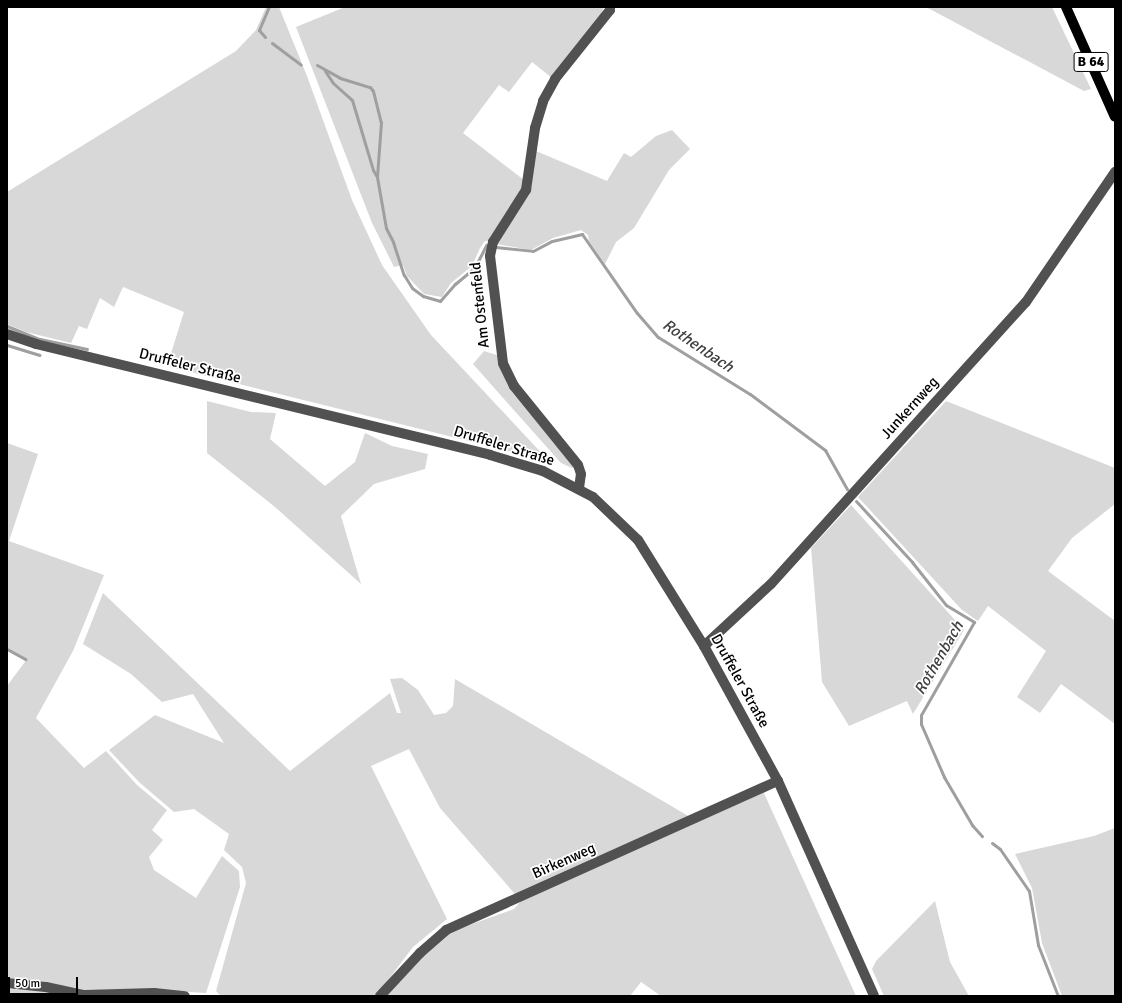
<!DOCTYPE html>
<html>
<head>
<meta charset="utf-8">
<style>
  body { margin:0 }
  #map { position:relative; width:1122px; height:1003px; overflow:hidden; background:#fff; font-family:Signika,sans-serif }
  div>[style] { position:absolute }
  .green>* { inset:0; background:#d8d8d8 }
  .stream>* { height:3px; margin:-1.5px; padding:0 1.5px; transform-origin:1.5px; border-radius:1.5px; background:#9f9f9f }
  .minor>* { height:10px; margin:-5px; padding:0 5px; transform-origin:5px; border-radius:5px; background:#515151 }
  .major>* { height:10px; margin:-5px; padding:0 5px; transform-origin:5px; border-radius:5px; background:#000 }
  span { translate:-50% -50%; white-space:nowrap; text-align:center; line-height:1.15; -webkit-text-stroke:3.5px #fff; paint-order:stroke }
  .shield-label span { padding:1px 3px; background:#fff; border:1px solid; border-radius:3px; -webkit-text-stroke-width:0 }
  .shield-label { font-size:14px; color:#000; font-weight:700 }
  .street-label { font-size:15px; color:#000 }
  .water-label { font-size:16px; color:#404040; font-style:italic }
  .frame { position:absolute; inset:0; border:8px solid #000; pointer-events:none }
  .scale { position:absolute; left:8px; top:977px; width:70px; height:18px; box-sizing:border-box; border:2px solid #000; border-top:0; padding-left:5px; font-size:12px; line-height:14px; white-space:nowrap; color:#000; -webkit-text-stroke:3px #fff; paint-order:stroke }
</style>
</head>
<body>
<div id="map">
  <div class="green">
    <div style="clip-path:polygon(266px 7px,279px 7px,307px 76px,352px 200px,382px 265px,431px 335px,549px 461px,167px 366px,184px 312px,123px 287px,114px 307px,100px 298px,87px 329px,79px 326px,71px 343px,26px 332px,7px 324px,7px 192px,236px 51px,256px 30px)"></div>
    <div style="clip-path:polygon(345px 7px,604px 7px,599px 18px,552px 78px,532px 62px,509px 92px,499px 85px,463px 133px,524px 180px,521px 190px,489px 241px,485px 241px,480px 248px,472px 266px,451px 283px,442px 297px,424px 294px,407px 276px,403px 265px,394px 267px,372px 223px,296px 27px)"></div>
    <div style="clip-path:polygon(926px 7px,1052px 7px,1091px 89px,1084px 91px)"></div>
    <div style="clip-path:polygon(672px 130px,690px 149px,669px 170px,634px 228px,616px 242px,605px 264px,589px 241px,588px 235px,581px 230px,553px 238px,531px 250px,496px 244px,519px 208px,536px 151px,607px 181px,624px 153px,631px 157px,656px 136px)"></div>
    <div style="clip-path:polygon(484px 351px,497px 355px,499px 362px,574px 466px,572px 468px,561px 463px,473px 364px)"></div>
    <div style="clip-path:polygon(207px 401px,251px 412px,276px 413px,270px 439px,325px 486px,355px 462px,365px 433px,392px 446px,428px 454px,425px 469px,374px 484px,341px 516px,361px 584px,275px 507px,207px 453px)"></div>
    <div style="clip-path:polygon(946px 401px,1115px 468px,1115px 504px,1072px 538px,1048px 571px,1115px 621px,1115px 724px,1061px 684px,1040px 713px,1017px 697px,1046px 651px,988px 606px,978px 621px,962px 610px,858px 497px)"></div>
    <div style="clip-path:polygon(7px 443px,38px 454px,9px 541px,104px 575px,73px 651px,36px 718px,84px 768px,106px 751px,137px 785px,167px 810px,152px 830px,163px 840px,149px 857px,154px 870px,196px 898px,222px 856px,239px 871px,240px 887px,206px 993px,157px 990px,84px 991px,47px 982px,7px 978px,7px 686px,27px 659px,7px 648px)"></div>
    <div style="clip-path:polygon(851px 505px,964px 630px,913px 714px,907px 701px,849px 726px,822px 682px,811px 548px)"></div>
    <div style="clip-path:polygon(103px 593px,290px 771px,390px 693px,397px 713px,401px 713px,390px 679px,402px 678px,418px 690px,434px 715px,446px 713px,453px 706px,455px 679px,690px 817px,515px 894px,440px 808px,409px 749px,371px 766px,447px 919px,413px 947px,376px 996px,220px 995px,216px 991px,246px 883px,242px 867px,224px 850px,229px 834px,194px 809px,174px 812px,139px 782px,109px 750px,155px 715px,224px 743px,193px 694px,162px 702px,131px 674px,83px 644px)"></div>
    <div style="clip-path:polygon(763px 791px,856px 996px,661px 996px,641px 982px,630px 996px,385px 996px,421px 956px,447px 933px,514px 909px,521px 901px)"></div>
    <div style="clip-path:polygon(1115px 828px,1115px 996px,1062px 996px,1042px 943px,1032px 888px,1015px 854px,1094px 836px)"></div>
    <div style="clip-path:polygon(935px 901px,950px 962px,969px 996px,884px 996px,872px 969px,876px 961px)"></div>
    <div style="clip-path:polygon(7px 989px,46px 990px,72px 996px,7px 996px)"></div>
  </div>
  <div class="stream">
    <div style="left:265px;top:37px;width:9px;rotate:-131deg"></div>
    <div style="left:259px;top:30px;width:25px;rotate:-67deg"></div>
    <div style="left:272px;top:43px;width:36px;rotate:37deg"></div>
    <div style="left:317px;top:65px;width:26px;rotate:29deg"></div>
    <div style="left:340px;top:78px;width:31px;rotate:17deg"></div>
    <div style="left:370px;top:87px;width:5px;rotate:53deg"></div>
    <div style="left:373px;top:91px;width:32px;rotate:76deg"></div>
    <div style="left:381px;top:122px;width:55px;rotate:94.2deg"></div>
    <div style="left:377px;top:177px;width:52px;rotate:80deg"></div>
    <div style="left:386px;top:228px;width:16px;rotate:63deg"></div>
    <div style="left:393px;top:242px;width:35px;rotate:72deg"></div>
    <div style="left:404px;top:275px;width:15px;rotate:58deg"></div>
    <div style="left:412px;top:288px;width:14px;rotate:36deg"></div>
    <div style="left:423px;top:296px;width:18px;rotate:16deg"></div>
    <div style="left:440px;top:301px;width:23px;rotate:-49deg"></div>
    <div style="left:455px;top:284px;width:26px;rotate:-40deg"></div>
    <div style="left:475px;top:267px;width:25px;rotate:-63deg"></div>
    <div style="left:325px;top:71px;width:14px;rotate:56deg"></div>
    <div style="left:333px;top:83px;width:25px;rotate:42deg"></div>
    <div style="left:352px;top:100px;width:73px;rotate:73.3deg"></div>
    <div style="left:373px;top:170px;width:8px;rotate:60deg"></div>
    <div style="left:496px;top:247px;width:37px;rotate:6deg"></div>
    <div style="left:533px;top:251px;width:21px;rotate:-28deg"></div>
    <div style="left:552px;top:241px;width:31px;rotate:-13deg"></div>
    <div style="left:582px;top:234px;width:96px;rotate:55.2deg"></div>
    <div style="left:637px;top:313px;width:32px;rotate:49deg"></div>
    <div style="left:658px;top:337px;width:108px;rotate:31.8deg"></div>
    <div style="left:750px;top:394px;width:94px;rotate:36.7deg"></div>
    <div style="left:825px;top:450px;width:45px;rotate:60.6deg"></div>
    <div style="left:7px;top:326px;width:35px;rotate:22deg"></div>
    <div style="left:40px;top:339px;width:48px;rotate:12deg"></div>
    <div style="left:7px;top:345px;width:34px;rotate:17deg"></div>
    <div style="left:856px;top:501px;width:83px;rotate:47.4deg"></div>
    <div style="left:912px;top:562px;width:55px;rotate:51.7deg"></div>
    <div style="left:946px;top:605px;width:33px;rotate:31deg"></div>
    <div style="left:974px;top:622px;width:107px;rotate:119.7deg"></div>
    <div style="left:921px;top:715px;width:9px;rotate:90deg"></div>
    <div style="left:921px;top:724px;width:58px;rotate:66.5deg"></div>
    <div style="left:944px;top:777px;width:56px;rotate:59.7deg"></div>
    <div style="left:972px;top:825px;width:15px;rotate:48deg"></div>
    <div style="left:7px;top:649px;width:21px;rotate:29deg"></div>
    <div style="left:992px;top:843px;width:10px;rotate:37deg"></div>
    <div style="left:1000px;top:849px;width:51px;rotate:55.4deg"></div>
    <div style="left:1029px;top:891px;width:55px;rotate:80.5deg"></div>
    <div style="left:1038px;top:945px;width:55px;rotate:68.6deg"></div>
  </div>
  <div class="minor">
    <div style="left:7px;top:334px;width:31px;rotate:19deg"></div>
    <div style="left:36px;top:344px;width:467px;rotate:13.7deg"></div>
    <div style="left:490px;top:455px;width:55px;rotate:16.8deg"></div>
    <div style="left:543px;top:471px;width:56px;rotate:27.5deg"></div>
    <div style="left:593px;top:497px;width:62px;rotate:43.7deg"></div>
    <div style="left:638px;top:540px;width:125px;rotate:58.1deg"></div>
    <div style="left:704px;top:646px;width:154px;rotate:61.3deg"></div>
    <div style="left:778px;top:781px;width:235px;rotate:65.9deg"></div>
    <div style="left:579px;top:488px;width:14px;rotate:-82deg"></div>
    <div style="left:581px;top:474px;width:9px;rotate:-108deg"></div>
    <div style="left:578px;top:465px;width:102px;rotate:-129deg"></div>
    <div style="left:514px;top:386px;width:25px;rotate:-116deg"></div>
    <div style="left:503px;top:363px;width:108px;rotate:-96.9deg"></div>
    <div style="left:490px;top:256px;width:14px;rotate:-78deg"></div>
    <div style="left:493px;top:242px;width:62px;rotate:-57.6deg"></div>
    <div style="left:526px;top:190px;width:63px;rotate:-81.7deg"></div>
    <div style="left:535px;top:128px;width:28px;rotate:-73deg"></div>
    <div style="left:543px;top:101px;width:25px;rotate:-61deg"></div>
    <div style="left:555px;top:79px;width:88px;rotate:-51.4deg"></div>
    <div style="left:610px;top:10px;width:3px;rotate:-90deg"></div>
    <div style="left:704px;top:646px;width:91px;rotate:-42.8deg"></div>
    <div style="left:771px;top:584px;width:380px;rotate:-47.9deg"></div>
    <div style="left:1026px;top:302px;width:158px;rotate:-55.6deg"></div>
    <div style="left:7px;top:983px;width:39px;rotate:6deg"></div>
    <div style="left:46px;top:987px;width:40px;rotate:12deg"></div>
    <div style="left:85px;top:995px;width:69px;rotate:-1.7deg"></div>
    <div style="left:154px;top:993px;width:31px;rotate:6deg"></div>
    <div style="left:380px;top:996px;width:59px;rotate:-47.1deg"></div>
    <div style="left:420px;top:953px;width:35px;rotate:-41deg"></div>
    <div style="left:446px;top:930px;width:364px;rotate:-24.2deg"></div>
  </div>
  <div class="major">
    <div style="left:1066px;top:7px;width:120px;rotate:66deg"></div>
  </div>
  <div class="shield-label">
    <span style="left:1091px;top:62px">B 64</span>
  </div>
  <div class="street-label">
    <span style="left:480px;top:305px;rotate:-96deg">Am Ostenfeld</span>
    <span style="left:190px;top:366px;rotate:14deg">Druffeler Straße</span>
    <span style="left:910px;top:408px;rotate:-48deg">Junkernweg</span>
    <span style="left:504px;top:446px;rotate:17deg">Druffeler Straße</span>
    <span style="left:740px;top:681px;rotate:61deg">Druffeler Straße</span>
    <span style="left:564px;top:861px;rotate:-24deg">Birkenweg</span>
  </div>
  <div class="water-label">
    <span style="left:698px;top:346px;rotate:34deg">Rothenbach</span>
    <span style="left:939px;top:658px;rotate:-60deg">Rothenbach</span>
  </div>
  <div class="frame"></div>
  <div class="scale">50 m</div>
</div>
</body>
</html>
